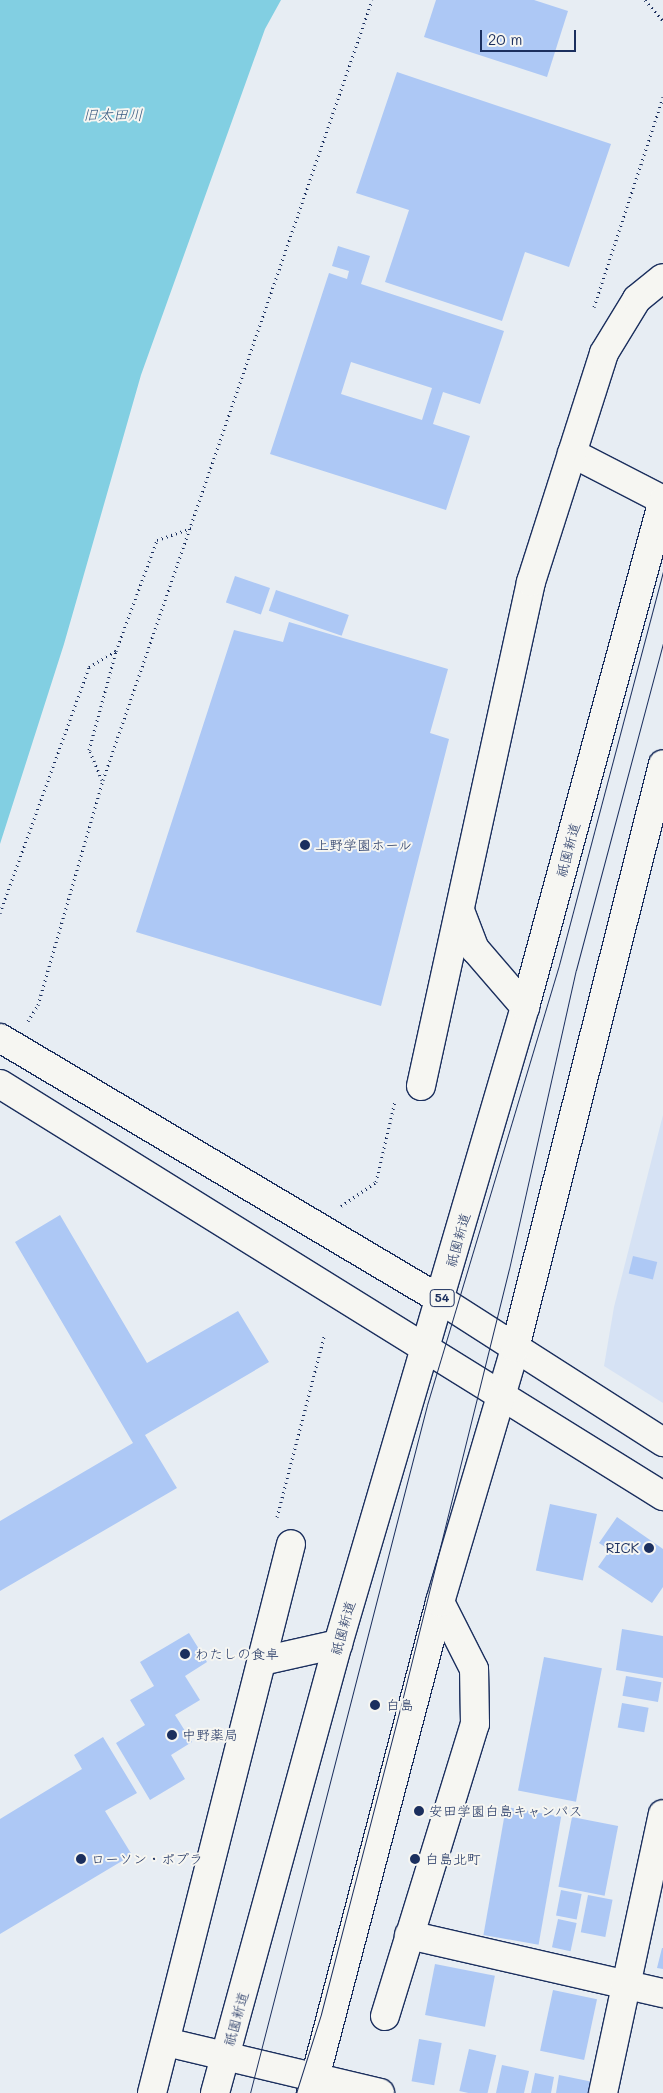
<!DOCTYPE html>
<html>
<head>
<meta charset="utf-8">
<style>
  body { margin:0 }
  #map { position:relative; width:663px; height:2093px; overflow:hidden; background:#e7edf3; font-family:Mali,"Klee One",sans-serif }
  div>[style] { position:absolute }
  .built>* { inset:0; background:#d6e2f4 }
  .water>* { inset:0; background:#82cfe2 }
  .building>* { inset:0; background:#adc8f5; transform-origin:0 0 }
  .path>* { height:3px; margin-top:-1.5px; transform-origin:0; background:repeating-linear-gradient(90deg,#1b2f5e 0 1px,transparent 0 5px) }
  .roads { filter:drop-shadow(1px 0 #1b2f5e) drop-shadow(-1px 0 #1b2f5e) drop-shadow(0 1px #1b2f5e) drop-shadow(0 -1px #1b2f5e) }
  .street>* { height:28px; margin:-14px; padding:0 14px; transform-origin:14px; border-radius:14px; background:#f6f6f2 }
  .secondary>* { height:28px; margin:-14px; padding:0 14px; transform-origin:14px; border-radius:14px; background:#f6f6f2 }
  .highway>* { height:28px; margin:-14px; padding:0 14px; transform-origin:14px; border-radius:14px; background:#f6f6f2 }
  .tram>* { height:1px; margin:-0.5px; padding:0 0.5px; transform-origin:0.5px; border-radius:0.5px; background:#1b2f5e }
  .dots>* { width:14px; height:14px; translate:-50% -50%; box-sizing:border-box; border:2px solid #f6f6f2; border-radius:50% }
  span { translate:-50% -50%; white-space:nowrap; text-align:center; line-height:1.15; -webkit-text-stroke:4px #f6f6f2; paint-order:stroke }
  .shield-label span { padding:1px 4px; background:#f6f6f2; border:1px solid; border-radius:4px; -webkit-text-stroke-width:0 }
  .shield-label { font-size:12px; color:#1b2f5e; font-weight:700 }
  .poi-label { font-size:14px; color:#1b2f5e }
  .left { translate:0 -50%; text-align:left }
  .right { translate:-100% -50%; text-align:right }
  .street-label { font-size:14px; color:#1b2f5e }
  .water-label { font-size:15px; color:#35577f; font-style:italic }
  .scale { position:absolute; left:480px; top:30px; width:96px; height:22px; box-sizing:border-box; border:2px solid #1b2f5e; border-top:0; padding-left:6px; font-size:15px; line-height:18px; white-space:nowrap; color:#1b2f5e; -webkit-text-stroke:4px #f6f6f2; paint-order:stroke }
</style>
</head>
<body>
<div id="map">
  <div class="built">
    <div style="clip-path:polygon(663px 1115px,663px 1403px,604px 1366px,614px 1307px)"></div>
  </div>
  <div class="water">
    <div style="clip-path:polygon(0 0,281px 0,265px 29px,141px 375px,64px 644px,0 844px)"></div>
  </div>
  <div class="building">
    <div style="clip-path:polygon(436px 0,534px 0,568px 11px,547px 77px,424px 37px)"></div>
    <div style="clip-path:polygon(397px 72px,611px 144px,569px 267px,525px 252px,502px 321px,385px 282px,409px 210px,356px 193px)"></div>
    <div style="clip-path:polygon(evenodd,338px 246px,370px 256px,361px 284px,504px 331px,480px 404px,443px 392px,433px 424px,470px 436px,446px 510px,270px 454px,329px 273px,347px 279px,349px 271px,332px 266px,338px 246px,351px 362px,432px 388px,422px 420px,341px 394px,351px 362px)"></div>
    <div style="left:235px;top:576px;width:37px;height:28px;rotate:19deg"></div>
    <div style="left:276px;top:590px;width:77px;height:22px;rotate:19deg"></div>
    <div style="clip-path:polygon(289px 622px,448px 669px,430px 733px,449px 739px,381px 1006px,136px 932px,234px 630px,283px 642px)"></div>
    <div style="clip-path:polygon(60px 1215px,147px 1363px,238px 1311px,269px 1362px,145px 1435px,177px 1488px,0 1591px,0 1521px,133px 1443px,15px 1242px)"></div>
    <div style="left:633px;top:1256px;width:25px;height:18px;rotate:14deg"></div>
    <div style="left:550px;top:1504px;width:48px;height:68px;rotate:12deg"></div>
    <div style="clip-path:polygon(617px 1517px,663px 1549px,663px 1587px,652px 1603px,598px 1567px,610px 1550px,599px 1543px)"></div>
    <div style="clip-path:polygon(622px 1629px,663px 1636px,663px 1678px,616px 1670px)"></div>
    <div style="clip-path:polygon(189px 1633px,207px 1662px,185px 1676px,200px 1700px,175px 1715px,192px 1742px,171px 1755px,185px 1779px,150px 1800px,116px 1743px,145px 1725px,130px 1700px,154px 1686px,140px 1662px)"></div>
    <div style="left:544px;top:1657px;width:59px;height:136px;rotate:11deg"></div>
    <div style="left:626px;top:1676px;width:36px;height:20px;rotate:10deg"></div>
    <div style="left:622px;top:1703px;width:27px;height:25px;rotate:10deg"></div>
    <div style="clip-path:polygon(103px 1737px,137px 1793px,105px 1811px,132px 1855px,0 1934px,0 1819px,82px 1769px,74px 1755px)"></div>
    <div style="left:506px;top:1807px;width:56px;height:130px;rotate:10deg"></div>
    <div style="left:572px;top:1817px;width:47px;height:71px;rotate:11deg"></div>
    <div style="left:561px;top:1890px;width:21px;height:26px;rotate:11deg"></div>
    <div style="left:588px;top:1895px;width:25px;height:38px;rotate:11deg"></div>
    <div style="left:558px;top:1919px;width:19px;height:29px;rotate:12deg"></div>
    <div style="clip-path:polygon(662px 1948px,663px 1948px,663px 1969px,657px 1968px)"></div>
    <div style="left:435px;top:1964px;width:61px;height:52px;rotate:11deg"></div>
    <div style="left:553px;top:1990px;width:45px;height:62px;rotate:12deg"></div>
    <div style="left:419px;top:2039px;width:23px;height:43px;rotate:10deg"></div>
    <div style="left:469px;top:2049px;width:28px;height:43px;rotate:13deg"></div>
    <div style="clip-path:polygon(502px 2065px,529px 2071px,524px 2093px,496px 2093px)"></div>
    <div style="clip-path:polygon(535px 2073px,554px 2077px,551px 2093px,531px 2093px)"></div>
    <div style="clip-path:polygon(559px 2075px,593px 2082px,591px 2093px,556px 2093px)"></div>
  </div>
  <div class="path">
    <div style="left:645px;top:0;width:28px;rotate:49deg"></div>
    <div style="left:594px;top:307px;width:221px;rotate:-71.8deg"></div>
    <div style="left:102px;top:780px;width:33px;rotate:-113deg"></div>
    <div style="left:89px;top:750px;width:103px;rotate:-74.7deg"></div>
    <div style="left:116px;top:651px;width:118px;rotate:-69.7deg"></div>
    <div style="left:157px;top:540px;width:37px;rotate:-19deg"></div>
    <div style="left:0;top:913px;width:262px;rotate:-70.1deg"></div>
    <div style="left:89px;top:667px;width:31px;rotate:-31deg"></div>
    <div style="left:28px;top:1021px;width:19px;rotate:-58deg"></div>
    <div style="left:38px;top:1005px;width:234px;rotate:-73.9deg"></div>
    <div style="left:103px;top:780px;width:825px;rotate:-70.97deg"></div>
    <div style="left:341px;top:1206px;width:42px;rotate:-34.4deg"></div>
    <div style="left:376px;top:1182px;width:83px;rotate:-76.8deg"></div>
    <div style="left:277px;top:1517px;width:187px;rotate:-75.4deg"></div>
  </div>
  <div class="roads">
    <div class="street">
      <div style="left:572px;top:453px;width:102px;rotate:27.3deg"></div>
      <div style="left:461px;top:913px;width:39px;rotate:69deg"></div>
      <div style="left:475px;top:949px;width:77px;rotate:49.2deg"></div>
      <div style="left:421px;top:1086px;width:516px;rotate:-77.69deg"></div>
      <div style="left:531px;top:582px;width:240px;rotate:-72.3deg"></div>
      <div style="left:604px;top:353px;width:63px;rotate:-58.6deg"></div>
      <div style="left:637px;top:299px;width:33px;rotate:-39deg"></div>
      <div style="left:262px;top:1661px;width:78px;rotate:-12.6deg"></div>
      <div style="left:409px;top:1935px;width:261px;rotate:12.9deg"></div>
      <div style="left:385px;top:2016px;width:306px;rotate:-72.9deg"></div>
      <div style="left:475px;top:1724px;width:55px;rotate:-91deg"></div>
      <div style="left:474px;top:1669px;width:75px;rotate:-116.9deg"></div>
      <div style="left:166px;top:2042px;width:220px;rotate:13.4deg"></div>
      <div style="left:152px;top:2093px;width:566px;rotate:-75.79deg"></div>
      <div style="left:603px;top:2093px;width:285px;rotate:-77.9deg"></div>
    </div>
    <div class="secondary">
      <div style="left:0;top:1038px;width:513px;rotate:30.71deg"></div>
      <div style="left:441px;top:1300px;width:264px;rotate:32.6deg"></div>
      <div style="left:0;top:1084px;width:781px;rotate:31.86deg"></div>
    </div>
    <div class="highway">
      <div style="left:215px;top:2093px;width:466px;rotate:-74.7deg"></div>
      <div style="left:338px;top:1644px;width:664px;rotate:-73.64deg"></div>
      <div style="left:525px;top:1007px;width:525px;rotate:-74.77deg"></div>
      <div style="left:311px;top:2093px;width:508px;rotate:-75.28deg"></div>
      <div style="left:440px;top:1602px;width:265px;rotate:-73.5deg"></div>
      <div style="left:515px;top:1348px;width:602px;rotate:-75.78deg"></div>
    </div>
  </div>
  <div class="tram">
    <div style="left:250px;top:2093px;width:710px;rotate:-75.57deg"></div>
    <div style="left:427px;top:1405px;width:459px;rotate:-73.3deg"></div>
    <div style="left:559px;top:965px;width:407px;rotate:-75.2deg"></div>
    <div style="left:296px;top:2093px;width:83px;rotate:-72.4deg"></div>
    <div style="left:321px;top:2014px;width:315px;rotate:-75.5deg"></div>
    <div style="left:400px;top:1709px;width:453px;rotate:-76.1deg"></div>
    <div style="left:509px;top:1269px;width:306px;rotate:-77.4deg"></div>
    <div style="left:576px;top:970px;width:338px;rotate:-75.1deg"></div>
  </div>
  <div class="dots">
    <div style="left:305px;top:845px;background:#1b2f5e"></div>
    <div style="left:649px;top:1548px;background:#1b2f5e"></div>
    <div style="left:185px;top:1654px;background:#1b2f5e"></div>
    <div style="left:375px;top:1705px;background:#1b2f5e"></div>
    <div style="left:172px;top:1735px;background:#1b2f5e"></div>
    <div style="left:419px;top:1811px;background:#1b2f5e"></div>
    <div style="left:81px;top:1859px;background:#1b2f5e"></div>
    <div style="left:415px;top:1859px;background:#1b2f5e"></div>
  </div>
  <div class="shield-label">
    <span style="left:442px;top:1298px">54</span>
  </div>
  <div class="poi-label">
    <span class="left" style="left:315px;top:845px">上野学園ホール</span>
    <span class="right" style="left:639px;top:1548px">RICK</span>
    <span class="left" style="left:195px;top:1654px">わたしの食卓</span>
    <span class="left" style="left:386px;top:1705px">白島</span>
    <span class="left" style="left:182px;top:1735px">中野薬局</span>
    <span class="left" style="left:429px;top:1811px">安田学園白島キャンパス</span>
    <span class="left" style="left:91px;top:1859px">ローソン・ポプラ</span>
    <span class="left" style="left:425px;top:1859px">白島北町</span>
  </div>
  <div class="street-label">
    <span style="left:568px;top:850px;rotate:-75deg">祇園新道</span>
    <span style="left:458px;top:1240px;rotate:-74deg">祇園新道</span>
    <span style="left:343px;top:1628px;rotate:-74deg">祇園新道</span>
    <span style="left:236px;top:2019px;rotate:-74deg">祇園新道</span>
  </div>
  <div class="water-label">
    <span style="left:113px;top:115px">旧太田川</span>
  </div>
  <div class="scale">20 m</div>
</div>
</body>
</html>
